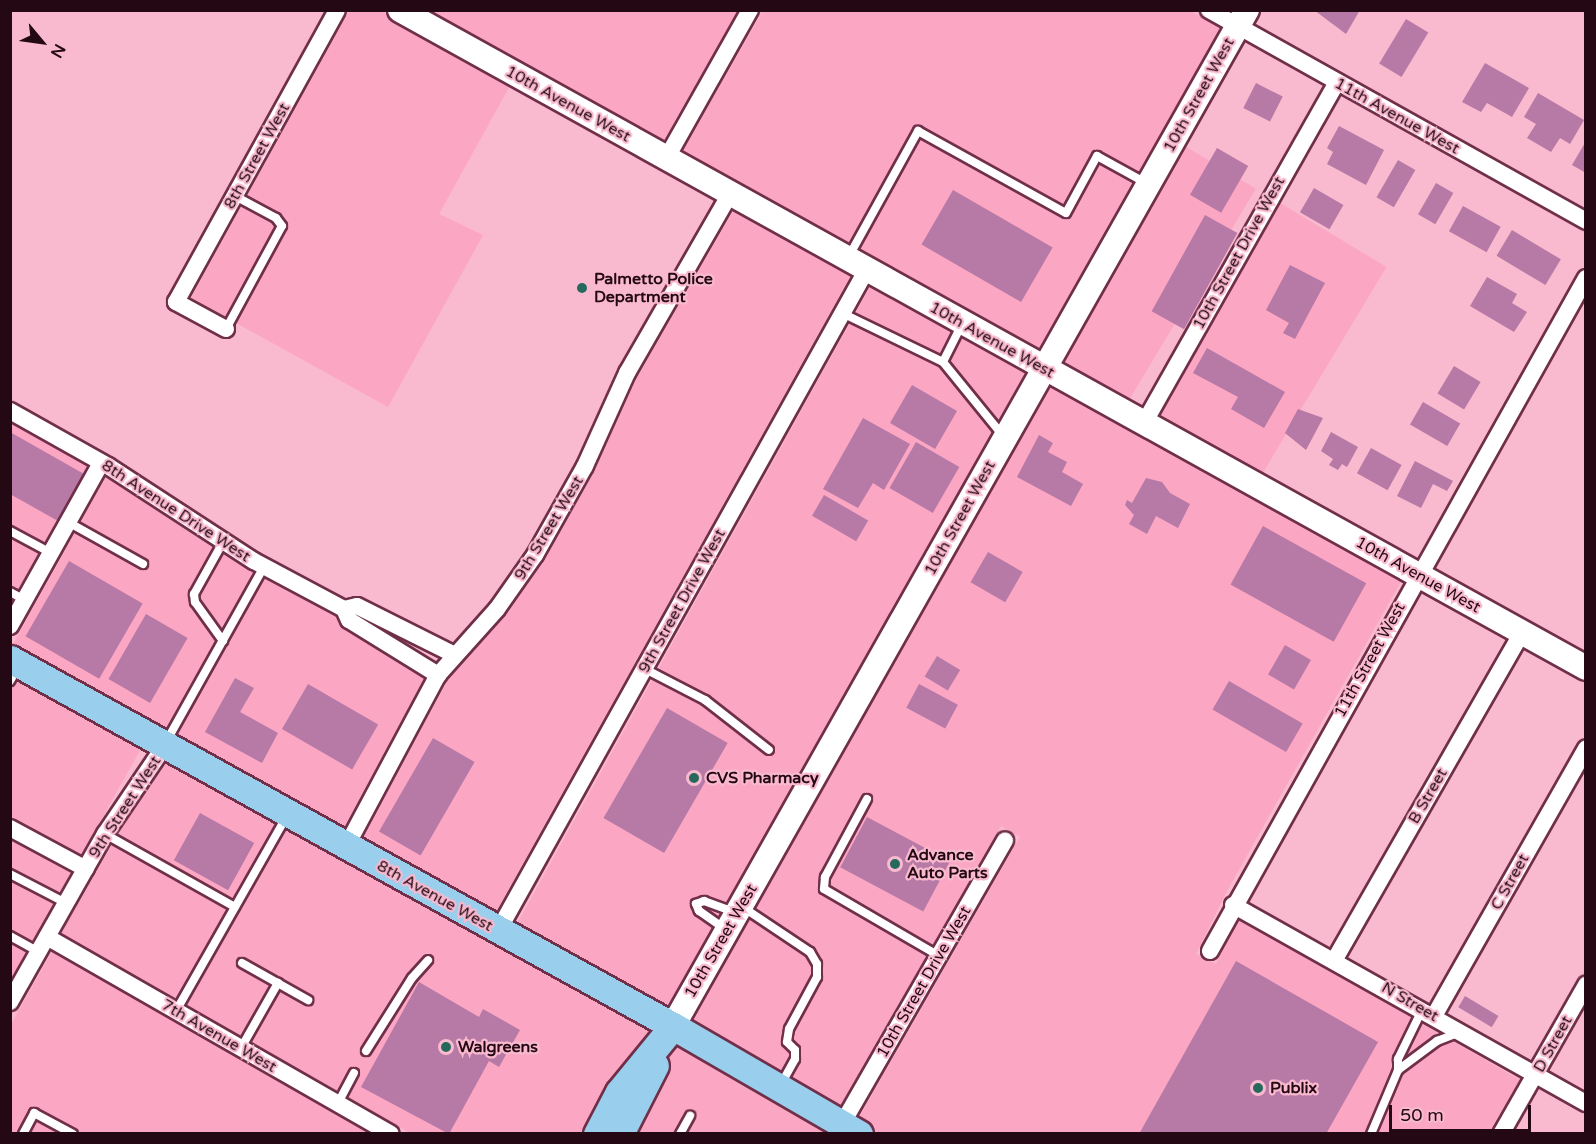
<!DOCTYPE html>
<html>
<head>
<meta charset="utf-8">
<style>
  body { margin:0 }
  #map { position:relative; width:1596px; height:1144px; overflow:hidden; background:#f9b9ce; font-family:"Varela Round",sans-serif }
  div>[style] { position:absolute }
  .built>* { inset:0; background:#fba6c3; transform-origin:0 0 }
  .building>* { inset:0; background:#b779a6; transform-origin:0 0 }
  .roads { filter:drop-shadow(2px 0 #702f49) drop-shadow(-2px 0 #702f49) drop-shadow(0 2px #702f49) drop-shadow(0 -2px #702f49) }
  .lane>* { height:8px; margin:-4px; padding:0 4px; transform-origin:4px; border-radius:4px; background:#fff }
  .street>* { height:16px; margin:-8px; padding:0 8px; transform-origin:8px; border-radius:8px; background:#fff }
  .secondary>* { height:24px; margin:-12px; padding:0 12px; transform-origin:12px; border-radius:12px; background:#fff }
  .primary>* { height:27px; margin:-13.5px; padding:0 13.5px; transform-origin:13.5px; border-radius:13.5px; background:#9aceed }
  .dots>* { width:16px; height:16px; translate:-50% -50%; box-sizing:border-box; border:3px solid #f9b9ce; border-radius:50% }
  span { translate:-50% -50%; white-space:nowrap; text-align:center; line-height:1.15; -webkit-text-stroke:4.5px #f9b9ce; paint-order:stroke }
  .street-label { font-size:16px; color:#240914 }
  .poi-label { font-size:16px; color:#240914; font-weight:700 }
  .left { translate:0 -50%; text-align:left }
  .frame { position:absolute; inset:0; border:12px solid #240914; pointer-events:none }
  .north { position:absolute; left:12px; top:12px; width:60px; height:60px; -webkit-text-stroke:4px #f9b9ce; paint-order:stroke; rotate:119deg; font-size:16px; font-weight:700; line-height:24px; text-align:center; color:#240914 }
  .north::after { content:''; display:block; margin:auto; width:21px; height:27px; background:#240914; clip-path:polygon(50% 0,100% 100%,50% 72%,0 100%) }
  .scale { position:absolute; left:1389px; top:1105px; width:142px; height:27px; box-sizing:border-box; border:3px solid #240914; border-top:0; padding-left:8px; font-size:18px; line-height:21px; white-space:nowrap; color:#240914; -webkit-text-stroke:4px #f9b9ce; paint-order:stroke }
</style>
</head>
<body>
<div id="map">
  <div class="built">
    <div style="clip-path:polygon(1189px 10px,1223px 30px,1040px 355px,680px 156px,763px 11px)"></div>
    <div style="clip-path:polygon(349px 11px,381px 11px,513px 80px,439px 214px,483px 235px,388px 407px,191px 298px)"></div>
    <div style="clip-path:polygon(420px 11px,738px 11px,661px 145px)"></div>
    <div style="left:1183px;top:145px;width:85px;height:253px;rotate:31deg"></div>
    <div style="left:1275px;top:200px;width:130px;height:250px;rotate:31deg"></div>
    <div style="clip-path:polygon(735px 208px,851px 275px,493px 917px,360px 844px,448px 680px,506px 615px,545px 560px,595px 470px,637px 378px)"></div>
    <div style="left:871px;top:285px;width:181px;height:736px;rotate:29deg"></div>
    <div style="clip-path:polygon(1050px 383px,1403px 578px,1227px 891px,1196px 954px,1216px 964px,1239px 918px,1520px 1080px,1488px 1133px,879px 1134px,857px 1121px,1020px 837px,1001px 826px,838px 1110px,687px 1023px)"></div>
    <div style="clip-path:polygon(11px 422px,87px 466px,11px 603px)"></div>
    <div style="clip-path:polygon(106px 477px,215px 549px,335px 615px,344px 629px,424px 678px,341px 833px,11px 648px)"></div>
    <div style="clip-path:polygon(10px 670px,143px 745px,81px 855px,11px 817px)"></div>
    <div style="clip-path:polygon(163px 756px,657px 1028px,584px 1133px,410px 1133px,61px 934px)"></div>
    <div style="clip-path:polygon(11px 839px,71px 873px,11px 980px)"></div>
    <div style="clip-path:polygon(52px 952px,371px 1133px,11px 1134px,11px 1024px)"></div>
    <div style="clip-path:polygon(678px 1040px,838px 1134px,632px 1134px)"></div>
  </div>
  <div class="building">
    <div style="clip-path:polygon(1314px 10px,1360px 10px,1346px 34px)"></div>
    <div style="left:1406px;top:19px;width:26px;height:52px;rotate:31deg"></div>
    <div style="clip-path:polygon(1485px 63px,1529px 88px,1512px 117px,1487px 103px,1481px 112px,1462px 102px)"></div>
    <div style="left:1256px;top:83px;width:30px;height:28px;rotate:27deg"></div>
    <div style="clip-path:polygon(1538px 93px,1584px 120px,1570px 144px,1560px 138px,1551px 152px,1527px 138px,1536px 124px,1524px 117px)"></div>
    <div style="clip-path:polygon(1339px 126px,1384px 150px,1366px 185px,1327px 164px,1333px 152px,1327px 148px)"></div>
    <div style="clip-path:polygon(1586px 141px,1586px 173px,1572px 165px)"></div>
    <div style="left:1217px;top:148px;width:36px;height:54px;rotate:30deg"></div>
    <div style="left:1398px;top:160px;width:20px;height:43px;rotate:30deg"></div>
    <div style="left:1436px;top:183px;width:20px;height:36px;rotate:30deg"></div>
    <div style="left:1314px;top:188px;width:34px;height:28px;rotate:30deg"></div>
    <div style="left:953px;top:190px;width:115px;height:63px;rotate:30deg"></div>
    <div style="left:1463px;top:206px;width:43px;height:29px;rotate:29deg"></div>
    <div style="left:1205px;top:215px;width:37px;height:110px;rotate:29deg"></div>
    <div style="left:1512px;top:230px;width:57px;height:30px;rotate:31deg"></div>
    <div style="clip-path:polygon(1290px 265px,1325px 283px,1295px 339px,1283px 333px,1289px 323px,1266px 310px)"></div>
    <div style="clip-path:polygon(1487px 277px,1517px 294px,1512px 303px,1527px 312px,1514px 332px,1470px 306px)"></div>
    <div style="clip-path:polygon(1207px 348px,1285px 392px,1264px 428px,1231px 409px,1238px 397px,1193px 373px)"></div>
    <div style="left:1454px;top:366px;width:31px;height:32px;rotate:31deg"></div>
    <div style="left:912px;top:385px;width:52px;height:44px;rotate:30deg"></div>
    <div style="left:1423px;top:402px;width:43px;height:26px;rotate:30deg"></div>
    <div style="clip-path:polygon(1298px 409px,1323px 418px,1306px 450px,1285px 433px)"></div>
    <div style="clip-path:polygon(863px 418px,910px 444px,884px 490px,873px 483px,858px 508px,823px 489px)"></div>
    <div style="clip-path:polygon(10px 432px,84px 474px,58px 521px,10px 494px)"></div>
    <div style="clip-path:polygon(1331px 432px,1358px 447px,1347px 467px,1342px 464px,1338px 470px,1329px 465px,1333px 459px,1321px 451px)"></div>
    <div style="clip-path:polygon(1039px 435px,1053px 443px,1048px 452px,1067px 462px,1062px 472px,1083px 484px,1071px 506px,1017px 477px)"></div>
    <div style="left:916px;top:442px;width:50px;height:53px;rotate:30deg"></div>
    <div style="left:1371px;top:448px;width:35px;height:29px;rotate:29deg"></div>
    <div style="clip-path:polygon(1415px 461px,1453px 481px,1447px 491px,1433px 484px,1421px 508px,1397px 496px)"></div>
    <div style="clip-path:polygon(1146px 478px,1162px 482px,1170px 493px,1190px 504px,1178px 528px,1156px 516px,1147px 534px,1129px 524px,1134px 515px,1125px 505px,1127px 500px,1132px 503px)"></div>
    <div style="left:824px;top:495px;width:51px;height:24px;rotate:30deg"></div>
    <div style="left:1263px;top:526px;width:118px;height:67px;rotate:29deg"></div>
    <div style="left:988px;top:552px;width:40px;height:35px;rotate:30deg"></div>
    <div style="left:69px;top:561px;width:85px;height:87px;rotate:30deg"></div>
    <div style="left:146px;top:614px;width:48px;height:75px;rotate:30deg"></div>
    <div style="left:1285px;top:645px;width:30px;height:34px;rotate:30deg"></div>
    <div style="left:937px;top:656px;width:27px;height:24px;rotate:31deg"></div>
    <div style="clip-path:polygon(235px 678px,254px 688px,240px 712px,278px 733px,262px 763px,205px 732px)"></div>
    <div style="left:1229px;top:681px;width:85px;height:33px;rotate:30deg"></div>
    <div style="left:308px;top:684px;width:81px;height:52px;rotate:30deg"></div>
    <div style="left:919px;top:684px;width:44px;height:27px;rotate:28deg"></div>
    <div style="left:667px;top:708px;width:70px;height:127px;rotate:30deg"></div>
    <div style="left:433px;top:738px;width:48px;height:108px;rotate:30deg"></div>
    <div style="left:200px;top:813px;width:62px;height:54px;rotate:29deg"></div>
    <div style="left:867px;top:817px;width:94px;height:57px;rotate:28deg"></div>
    <div style="clip-path:polygon(1236px 961px,1378px 1042px,1326px 1134px,1139px 1134px)"></div>
    <div style="clip-path:polygon(419px 982px,479px 1017px,483px 1009px,520px 1030px,499px 1067px,489px 1061px,449px 1134px,361px 1087px)"></div>
    <div style="left:1465px;top:996px;width:39px;height:13px;rotate:31deg"></div>
  </div>
  <div class="roads">
    <div class="lane">
      <div style="left:849px;top:256px;width:143px;rotate:-61.1deg"></div>
      <div style="left:918px;top:131px;width:169px;rotate:29deg"></div>
      <div style="left:1066px;top:213px;width:65px;rotate:-61.5deg"></div>
      <div style="left:1097px;top:156px;width:56px;rotate:28.9deg"></div>
      <div style="left:842px;top:313px;width:112px;rotate:25.9deg"></div>
      <div style="left:962px;top:324px;width:42px;rotate:116.6deg"></div>
      <div style="left:943px;top:362px;width:97px;rotate:50.9deg"></div>
      <div style="left:226px;top:329px;width:117px;rotate:-61.5deg"></div>
      <div style="left:282px;top:226px;width:10px;rotate:-127deg"></div>
      <div style="left:276px;top:218px;width:47px;rotate:-151.8deg"></div>
      <div style="left:68px;top:522px;width:86px;rotate:29.2deg"></div>
      <div style="left:10px;top:531px;width:47px;rotate:28.2deg"></div>
      <div style="left:223px;top:542px;width:60px;rotate:119.1deg"></div>
      <div style="left:194px;top:594px;width:8px;rotate:83deg"></div>
      <div style="left:195px;top:602px;width:48px;rotate:54.3deg"></div>
      <div style="left:10px;top:592px;width:17px;rotate:28deg"></div>
      <div style="left:645px;top:669px;width:68px;rotate:27.3deg"></div>
      <div style="left:705px;top:700px;width:81px;rotate:38deg"></div>
      <div style="left:10px;top:681px;width:16px;rotate:-60deg"></div>
      <div style="left:166px;top:742px;width:201px;rotate:-60.8deg"></div>
      <div style="left:867px;top:799px;width:89px;rotate:118.3deg"></div>
      <div style="left:825px;top:877px;width:12px;rotate:95deg"></div>
      <div style="left:824px;top:889px;width:133px;rotate:30.2deg"></div>
      <div style="left:105px;top:834px;width:149px;rotate:29.3deg"></div>
      <div style="left:10px;top:874px;width:63px;rotate:27.4deg"></div>
      <div style="left:741px;top:906px;width:83px;rotate:33.7deg"></div>
      <div style="left:810px;top:952px;width:14px;rotate:60deg"></div>
      <div style="left:817px;top:964px;width:13px;rotate:90deg"></div>
      <div style="left:817px;top:977px;width:59px;rotate:118.3deg"></div>
      <div style="left:789px;top:1029px;width:13px;rotate:99deg"></div>
      <div style="left:787px;top:1042px;width:11px;rotate:45deg"></div>
      <div style="left:795px;top:1050px;width:9px;rotate:90deg"></div>
      <div style="left:795px;top:1059px;width:31px;rotate:119deg"></div>
      <div style="left:725px;top:929px;width:32px;rotate:-145deg"></div>
      <div style="left:699px;top:911px;width:8px;rotate:-113deg"></div>
      <div style="left:696px;top:904px;width:9px;rotate:-21deg"></div>
      <div style="left:704px;top:901px;width:32px;rotate:20deg"></div>
      <div style="left:10px;top:936px;width:33px;rotate:29deg"></div>
      <div style="left:242px;top:963px;width:76px;rotate:29.3deg"></div>
      <div style="left:1422px;top:1010px;width:55px;rotate:116.1deg"></div>
      <div style="left:1398px;top:1059px;width:11px;rotate:90deg"></div>
      <div style="left:1398px;top:1070px;width:49px;rotate:-36.6deg"></div>
      <div style="left:1437px;top:1041px;width:22px;rotate:-21deg"></div>
      <div style="left:176px;top:1011px;width:223px;rotate:-60.4deg"></div>
      <div style="left:241px;top:1048px;width:75px;rotate:-60.4deg"></div>
      <div style="left:366px;top:1051px;width:86px;rotate:-57.8deg"></div>
      <div style="left:412px;top:978px;width:24px;rotate:-48deg"></div>
      <div style="left:338px;top:1103px;width:34px;rotate:-62deg"></div>
      <div style="left:23px;top:1134px;width:24px;rotate:-62deg"></div>
      <div style="left:34px;top:1113px;width:44px;rotate:28.3deg"></div>
      <div style="left:680px;top:1134px;width:21px;rotate:-61deg"></div>
      <div style="left:1371px;top:1134px;width:69px;rotate:-67.1deg"></div>
    </div>
    <div class="street">
      <div style="left:1209px;top:10px;width:432px;rotate:29.2deg"></div>
      <div style="left:666px;top:159px;width:171px;rotate:-60.6deg"></div>
      <div style="left:226px;top:329px;width:57px;rotate:-151.6deg"></div>
      <div style="left:176px;top:302px;width:333px;rotate:-61.1deg"></div>
      <div style="left:10px;top:411px;width:112px;rotate:29.3deg"></div>
      <div style="left:108px;top:466px;width:174px;rotate:33.1deg"></div>
      <div style="left:254px;top:561px;width:102px;rotate:28.1deg"></div>
      <div style="left:344px;top:609px;width:12px;rotate:66deg"></div>
      <div style="left:349px;top:620px;width:105px;rotate:31.7deg"></div>
      <div style="left:1143px;top:425px;width:394px;rotate:-60.5deg"></div>
      <div style="left:344px;top:609px;width:13px;rotate:-13deg"></div>
      <div style="left:357px;top:606px;width:107px;rotate:26.6deg"></div>
      <div style="left:10px;top:626px;width:187px;rotate:-60.8deg"></div>
      <div style="left:10px;top:828px;width:86px;rotate:28.3deg"></div>
      <div style="left:346px;top:847px;width:195px;rotate:-61.9deg"></div>
      <div style="left:438px;top:675px;width:89px;rotate:-48.2deg"></div>
      <div style="left:497px;top:609px;width:66px;rotate:-54.9deg"></div>
      <div style="left:535px;top:555px;width:102px;rotate:-60.7deg"></div>
      <div style="left:585px;top:466px;width:102px;rotate:-65.7deg"></div>
      <div style="left:627px;top:373px;width:207px;rotate:-60.1deg"></div>
      <div style="left:1233px;top:905px;width:405px;rotate:29.3deg"></div>
      <div style="left:498px;top:931px;width:756px;rotate:-60.86deg"></div>
      <div style="left:47px;top:937px;width:396px;rotate:29.8deg"></div>
      <div style="left:1210px;top:951px;width:771px;rotate:-60.81deg"></div>
      <div style="left:1335px;top:959px;width:376px;rotate:-60.2deg"></div>
      <div style="left:10px;top:1002px;width:193px;rotate:-60.5deg"></div>
      <div style="left:105px;top:834px;width:107px;rotate:-56deg"></div>
      <div style="left:1434px;top:1016px;width:308px;rotate:-60.4deg"></div>
      <div style="left:842px;top:1124px;width:327px;rotate:-60.1deg"></div>
      <div style="left:1501px;top:1134px;width:172px;rotate:-60.3deg"></div>
    </div>
    <div class="secondary">
      <div style="left:400px;top:10px;width:1356px;rotate:29.02deg"></div>
      <div style="left:673px;top:1026px;width:1167px;rotate:-60.54deg"></div>
    </div>
    <div class="primary">
      <div style="left:10px;top:659px;width:758px;rotate:28.97deg"></div>
      <div style="left:673px;top:1026px;width:215px;rotate:30.1deg"></div>
      <div style="left:597px;top:1134px;width:47px;rotate:-62.4deg"></div>
      <div style="left:619px;top:1092px;width:85px;rotate:-50.7deg"></div>
      <div style="left:620px;top:1134px;width:77px;rotate:-63.1deg"></div>
    </div>
  </div>
  <div class="dots">
    <div style="left:582px;top:288px;background:#25695c"></div>
    <div style="left:694px;top:778px;background:#25695c"></div>
    <div style="left:895px;top:864px;background:#25695c"></div>
    <div style="left:446px;top:1047px;background:#25695c"></div>
    <div style="left:1258px;top:1088px;background:#25695c"></div>
  </div>
  <div class="street-label">
    <span style="left:1199px;top:95px;rotate:-61deg">10th Street West</span>
    <span style="left:568px;top:104px;rotate:29deg">10th Avenue West</span>
    <span style="left:1397px;top:116px;rotate:29deg">11th Avenue West</span>
    <span style="left:257px;top:156px;rotate:-61deg">8th Street West</span>
    <span style="left:1239px;top:253px;rotate:-61deg">10th Street Drive West</span>
    <span style="left:992px;top:340px;rotate:29deg">10th Avenue West</span>
    <span style="left:176px;top:511px;rotate:33deg">8th Avenue Drive West</span>
    <span style="left:960px;top:518px;rotate:-61deg">10th Street West</span>
    <span style="left:549px;top:528px;rotate:-59deg">9th Street West</span>
    <span style="left:1418px;top:575px;rotate:29deg">10th Avenue West</span>
    <span style="left:682px;top:601px;rotate:-61deg">9th Street Drive West</span>
    <span style="left:1370px;top:660px;rotate:-61deg">11th Street West</span>
    <span style="left:1428px;top:796px;rotate:-60deg">B Street</span>
    <span style="left:125px;top:807px;rotate:-57deg">9th Street West</span>
    <span style="left:1510px;top:882px;rotate:-61deg">C Street</span>
    <span style="left:435px;top:896px;rotate:29deg">8th Avenue West</span>
    <span style="left:721px;top:941px;rotate:-60deg">10th Street West</span>
    <span style="left:924px;top:982px;rotate:-60deg">10th Street Drive West</span>
    <span style="left:1410px;top:1002px;rotate:30deg">N Street</span>
    <span style="left:219px;top:1036px;rotate:30deg">7th Avenue West</span>
    <span style="left:1553px;top:1044px;rotate:-61deg">D Street</span>
  </div>
  <div class="poi-label">
    <span class="left" style="left:594px;top:288px">Palmetto Police<br>Department</span>
    <span class="left" style="left:706px;top:778px">CVS Pharmacy</span>
    <span class="left" style="left:907px;top:864px">Advance<br>Auto Parts</span>
    <span class="left" style="left:458px;top:1047px">Walgreens</span>
    <span class="left" style="left:1270px;top:1088px">Publix</span>
  </div>
  <div class="frame"></div>
  <div class="north">N</div>
  <div class="scale">50 m</div>
</div>
</body>
</html>
